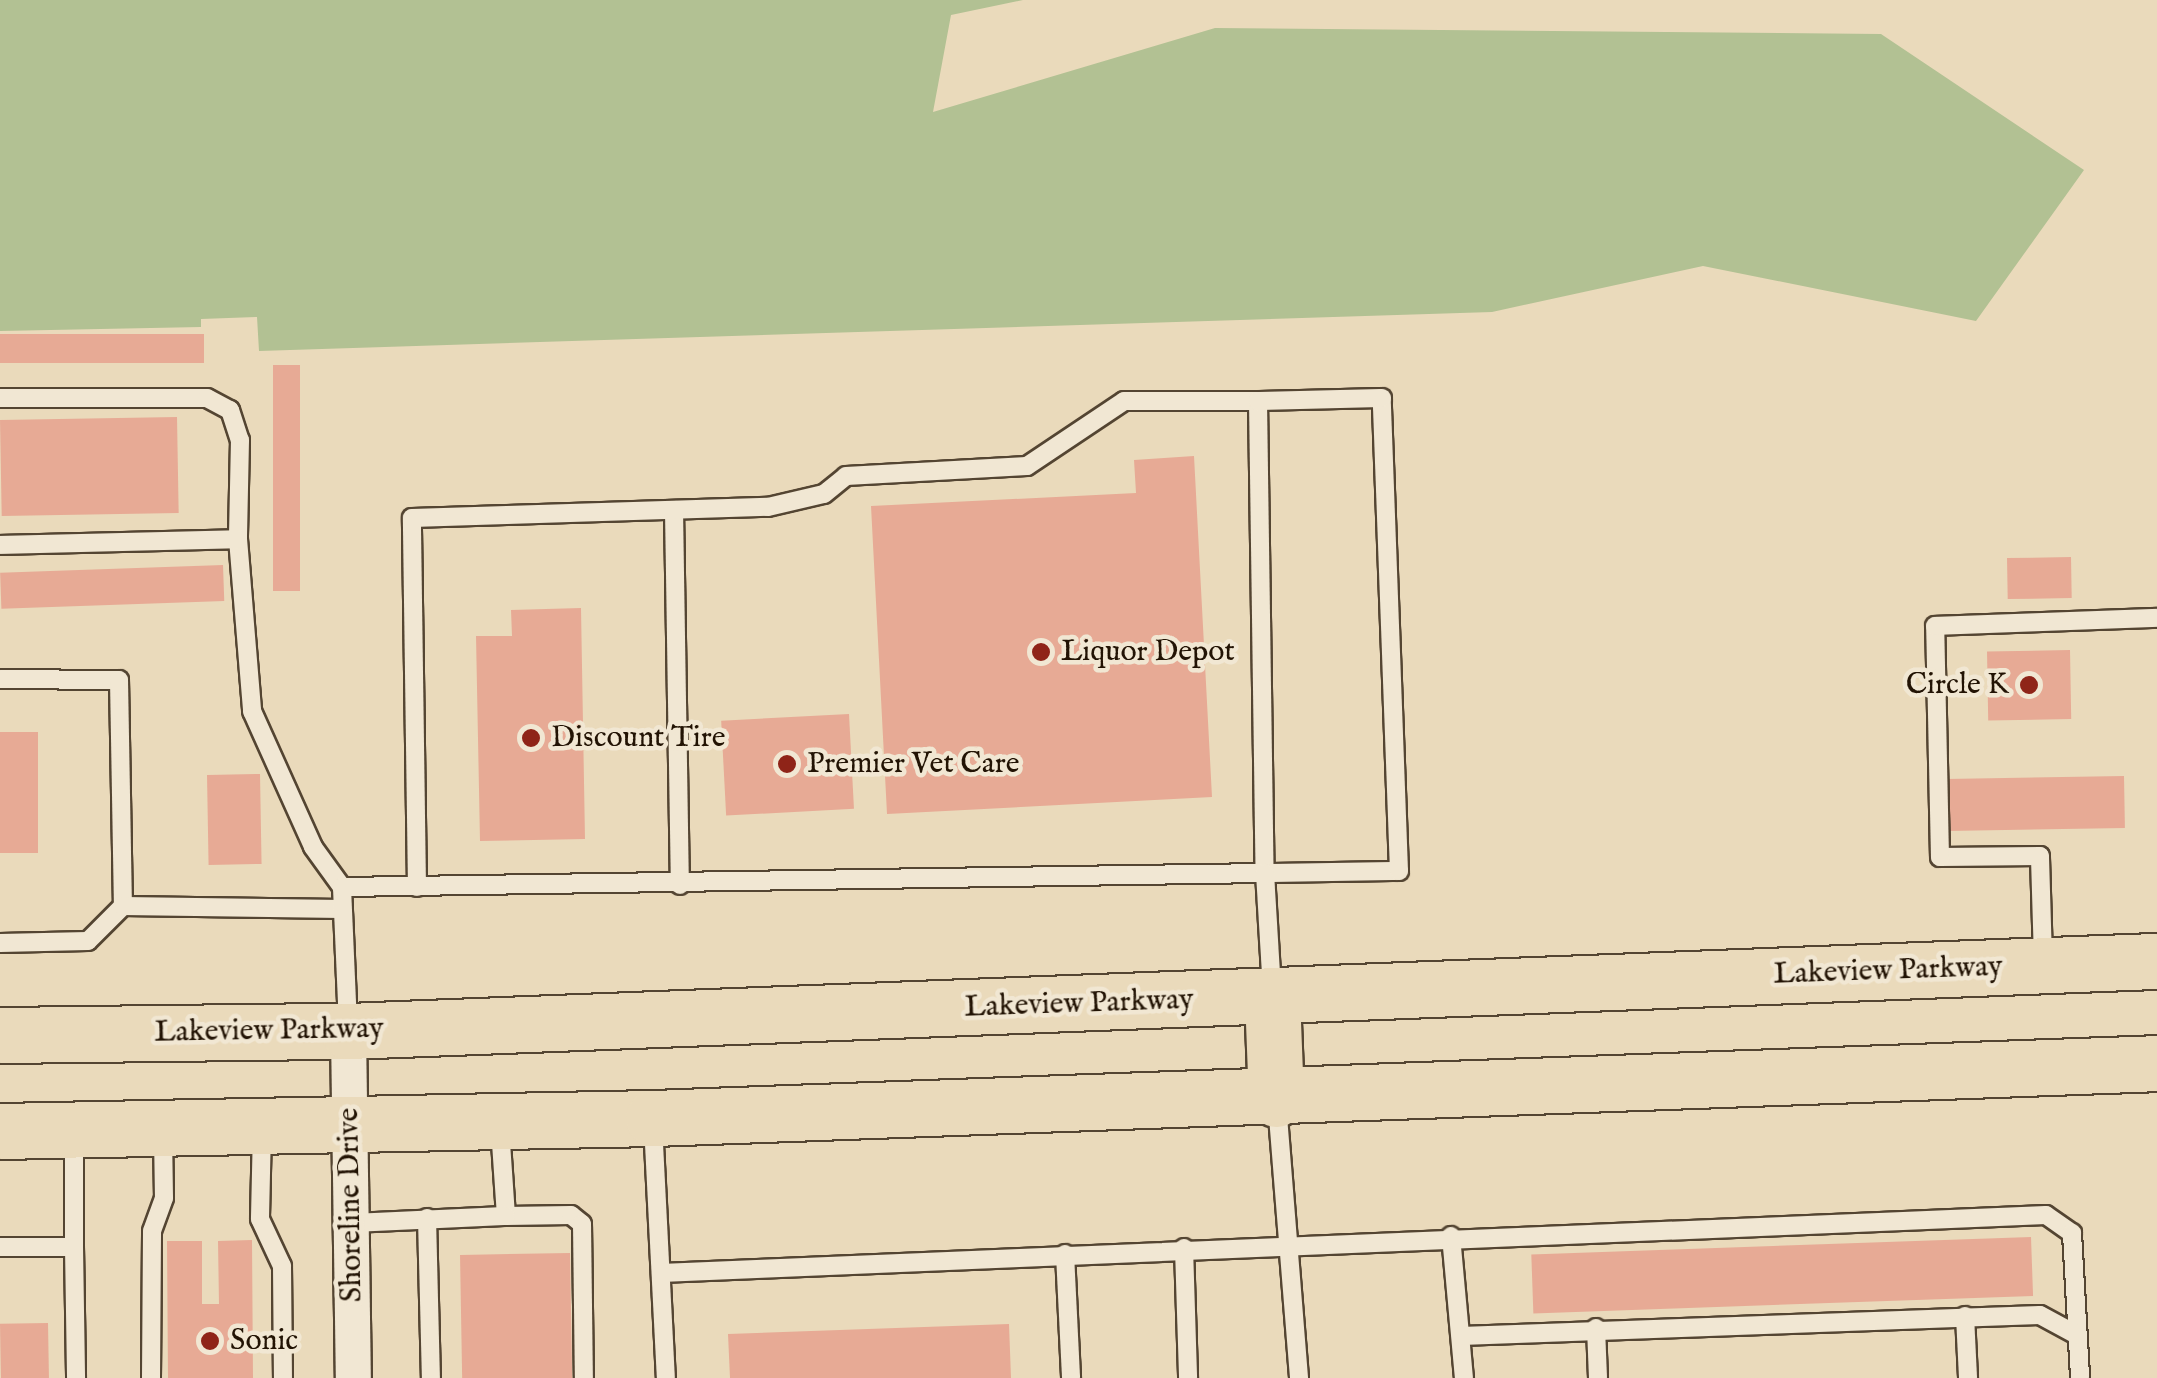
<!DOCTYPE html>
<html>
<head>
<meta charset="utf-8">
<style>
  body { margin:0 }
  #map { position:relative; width:2157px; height:1378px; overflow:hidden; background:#eadabb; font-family:"IM FELL English",serif }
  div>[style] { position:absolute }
  .green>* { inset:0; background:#b2c193 }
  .building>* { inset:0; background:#e7aa95; transform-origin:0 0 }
  .roads { filter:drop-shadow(2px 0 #544532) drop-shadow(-2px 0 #544532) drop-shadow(0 2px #544532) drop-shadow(0 -2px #544532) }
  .lane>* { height:18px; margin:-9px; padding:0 9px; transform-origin:9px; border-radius:9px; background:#f1e7d3 }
  .street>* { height:35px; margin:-17.5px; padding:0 17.5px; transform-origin:17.5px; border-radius:17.5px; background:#f1e7d3 }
  .primary>* { height:55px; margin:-27.5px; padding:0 27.5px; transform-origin:27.5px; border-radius:27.5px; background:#eadabb }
  .dots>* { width:28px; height:28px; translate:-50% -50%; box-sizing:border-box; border:5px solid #f1e7d3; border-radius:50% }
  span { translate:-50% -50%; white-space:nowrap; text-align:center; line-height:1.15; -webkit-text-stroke:9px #f1e7d3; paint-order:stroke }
  .poi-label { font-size:30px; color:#221304 }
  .left { translate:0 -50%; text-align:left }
  .right { translate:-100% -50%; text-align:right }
  .street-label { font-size:30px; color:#221304 }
</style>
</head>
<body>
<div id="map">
  <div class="green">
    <div style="clip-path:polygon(0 0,1023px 0,951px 15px,933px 112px,1215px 28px,1881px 34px,2084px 170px,1976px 321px,1703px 266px,1492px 312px,259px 351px,257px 317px,201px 319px,201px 327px,0 331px)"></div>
  </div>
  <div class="building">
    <div style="left:204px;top:334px;width:29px;height:204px;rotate:90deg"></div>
    <div style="left:273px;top:365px;width:27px;height:226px"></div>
    <div style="left:177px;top:417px;width:96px;height:177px;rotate:89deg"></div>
    <div style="clip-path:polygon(1194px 456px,1212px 797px,887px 814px,871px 506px,1136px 493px,1134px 460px)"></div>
    <div style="left:2071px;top:557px;width:41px;height:64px;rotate:89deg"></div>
    <div style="left:223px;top:565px;width:36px;height:223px;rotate:88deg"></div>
    <div style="clip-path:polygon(581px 608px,585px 839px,480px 841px,476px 636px,512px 636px,511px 610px)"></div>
    <div style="left:2070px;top:650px;width:69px;height:83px;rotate:89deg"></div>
    <div style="left:849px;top:714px;width:95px;height:128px;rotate:87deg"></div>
    <div style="left:0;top:732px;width:38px;height:121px"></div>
    <div style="left:260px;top:774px;width:90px;height:53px;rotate:89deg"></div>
    <div style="left:2124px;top:776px;width:52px;height:178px;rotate:89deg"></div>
    <div style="left:2031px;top:1237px;width:59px;height:500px;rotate:88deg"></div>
    <div style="clip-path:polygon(252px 1240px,253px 1378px,168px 1378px,167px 1241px,202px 1241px,202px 1304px,219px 1304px,218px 1241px)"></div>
    <div style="left:570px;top:1253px;width:125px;height:110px;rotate:89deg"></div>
    <div style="left:48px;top:1323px;width:55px;height:48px;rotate:89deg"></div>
    <div style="clip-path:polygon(1009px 1324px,1011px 1378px,730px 1378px,728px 1334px)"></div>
  </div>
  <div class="roads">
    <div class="lane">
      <div style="left:0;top:398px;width:207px"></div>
      <div style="left:207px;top:398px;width:26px;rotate:28deg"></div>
      <div style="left:230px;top:410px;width:32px;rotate:72deg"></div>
      <div style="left:240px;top:440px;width:99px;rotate:91.2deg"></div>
      <div style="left:238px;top:539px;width:173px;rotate:85.3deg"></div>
      <div style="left:252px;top:711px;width:149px;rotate:65.8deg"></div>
      <div style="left:313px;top:847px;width:49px;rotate:54.1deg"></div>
      <div style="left:674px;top:510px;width:375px;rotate:89.1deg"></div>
      <div style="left:0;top:545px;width:238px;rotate:-1.4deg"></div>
      <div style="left:0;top:679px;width:119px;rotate:0.5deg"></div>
      <div style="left:119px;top:680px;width:226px;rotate:89deg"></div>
      <div style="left:417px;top:887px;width:369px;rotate:-90.8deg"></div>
      <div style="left:412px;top:518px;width:356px;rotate:-1.8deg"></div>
      <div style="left:768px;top:507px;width:57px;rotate:-13.1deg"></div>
      <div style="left:824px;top:494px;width:28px;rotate:-39deg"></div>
      <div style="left:846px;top:476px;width:181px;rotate:-3.2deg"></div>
      <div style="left:1027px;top:466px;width:117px;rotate:-33.8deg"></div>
      <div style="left:1124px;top:401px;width:134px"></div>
      <div style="left:1258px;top:401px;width:472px;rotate:89.2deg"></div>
      <div style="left:1265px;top:873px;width:134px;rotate:-0.9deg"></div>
      <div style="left:1399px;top:871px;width:473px;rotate:-92.1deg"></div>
      <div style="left:1382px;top:398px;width:124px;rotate:178.6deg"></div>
      <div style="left:0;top:943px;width:88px;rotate:-1.3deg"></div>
      <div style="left:88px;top:941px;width:49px;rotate:-45deg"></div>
      <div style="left:123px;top:906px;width:219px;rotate:0.8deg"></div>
      <div style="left:2043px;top:959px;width:103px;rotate:-91.7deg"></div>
      <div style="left:2040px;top:856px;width:100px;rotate:179.4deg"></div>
      <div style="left:1940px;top:857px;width:231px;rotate:-91.2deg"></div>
      <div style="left:1935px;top:626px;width:222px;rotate:-2.1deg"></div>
      <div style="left:348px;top:1025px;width:138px;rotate:-92.5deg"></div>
      <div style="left:342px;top:887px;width:923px;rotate:-0.87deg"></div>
      <div style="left:1265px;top:873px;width:118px;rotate:86.6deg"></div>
      <div style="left:1277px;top:1104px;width:275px;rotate:85.4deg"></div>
      <div style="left:653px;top:1124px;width:254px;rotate:87.1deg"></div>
      <div style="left:500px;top:1128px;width:88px;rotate:86.1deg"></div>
      <div style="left:506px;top:1216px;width:65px;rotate:-0.9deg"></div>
      <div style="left:571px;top:1215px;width:14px;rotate:39deg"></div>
      <div style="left:582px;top:1224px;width:154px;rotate:89.3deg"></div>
      <div style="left:262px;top:1129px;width:90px;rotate:91.3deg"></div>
      <div style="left:260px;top:1219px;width:52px;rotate:64.9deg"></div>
      <div style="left:282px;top:1266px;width:112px;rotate:89.5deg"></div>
      <div style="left:427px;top:1218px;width:160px;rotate:88.6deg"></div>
      <div style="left:351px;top:1223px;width:155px;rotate:-2.6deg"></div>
      <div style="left:1451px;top:1236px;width:143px;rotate:84.8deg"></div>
      <div style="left:0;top:1247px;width:74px"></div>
      <div style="left:74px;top:1247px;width:110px;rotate:-90deg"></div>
      <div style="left:74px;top:1247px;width:131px;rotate:89.1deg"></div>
      <div style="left:1184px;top:1248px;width:130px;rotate:88.2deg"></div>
      <div style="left:1065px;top:1254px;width:124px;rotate:87.2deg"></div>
      <div style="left:661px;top:1273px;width:1386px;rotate:-2.4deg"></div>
      <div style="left:2046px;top:1215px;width:32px;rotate:35deg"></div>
      <div style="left:2072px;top:1233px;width:145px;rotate:86.8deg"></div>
      <div style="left:1965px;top:1316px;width:62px;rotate:87.2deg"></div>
      <div style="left:1596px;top:1328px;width:50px;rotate:87.7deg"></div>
      <div style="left:1461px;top:1336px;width:579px;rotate:-2.08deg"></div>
      <div style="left:2040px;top:1315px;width:42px;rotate:28.4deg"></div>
      <div style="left:151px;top:1378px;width:147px;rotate:-89.6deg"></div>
      <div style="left:152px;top:1231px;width:35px;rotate:-70deg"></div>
      <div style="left:164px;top:1198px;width:62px;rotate:-90.9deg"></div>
    </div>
    <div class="street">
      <div style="left:348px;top:1031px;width:347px;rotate:89.2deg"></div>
    </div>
    <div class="primary">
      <div style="left:1272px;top:996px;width:103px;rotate:87.8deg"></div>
      <div style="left:0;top:1035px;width:348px;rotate:-0.7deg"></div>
      <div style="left:348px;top:1031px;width:1810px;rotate:-2.22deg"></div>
      <div style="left:0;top:1131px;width:653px;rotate:-1.14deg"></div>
      <div style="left:653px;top:1118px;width:1505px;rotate:-2.09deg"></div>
    </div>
  </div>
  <div class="dots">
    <div style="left:1041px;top:652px;background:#8f2418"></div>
    <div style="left:2029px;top:685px;background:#8f2418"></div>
    <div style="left:531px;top:738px;background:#8f2418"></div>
    <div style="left:787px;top:764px;background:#8f2418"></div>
    <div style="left:210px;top:1341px;background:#8f2418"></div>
  </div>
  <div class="poi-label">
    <span class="left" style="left:1061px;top:652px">Liquor Depot</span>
    <span class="right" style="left:2009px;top:685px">Circle K</span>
    <span class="left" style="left:551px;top:738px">Discount Tire</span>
    <span class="left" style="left:807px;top:764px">Premier Vet Care</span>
    <span class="left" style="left:230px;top:1341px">Sonic</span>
  </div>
  <div class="street-label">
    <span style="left:1888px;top:971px;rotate:-2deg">Lakeview Parkway</span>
    <span style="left:1079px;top:1004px;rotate:-2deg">Lakeview Parkway</span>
    <span style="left:269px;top:1031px;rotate:-1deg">Lakeview Parkway</span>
    <span style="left:351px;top:1205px;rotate:-91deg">Shoreline Drive</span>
  </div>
</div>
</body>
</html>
